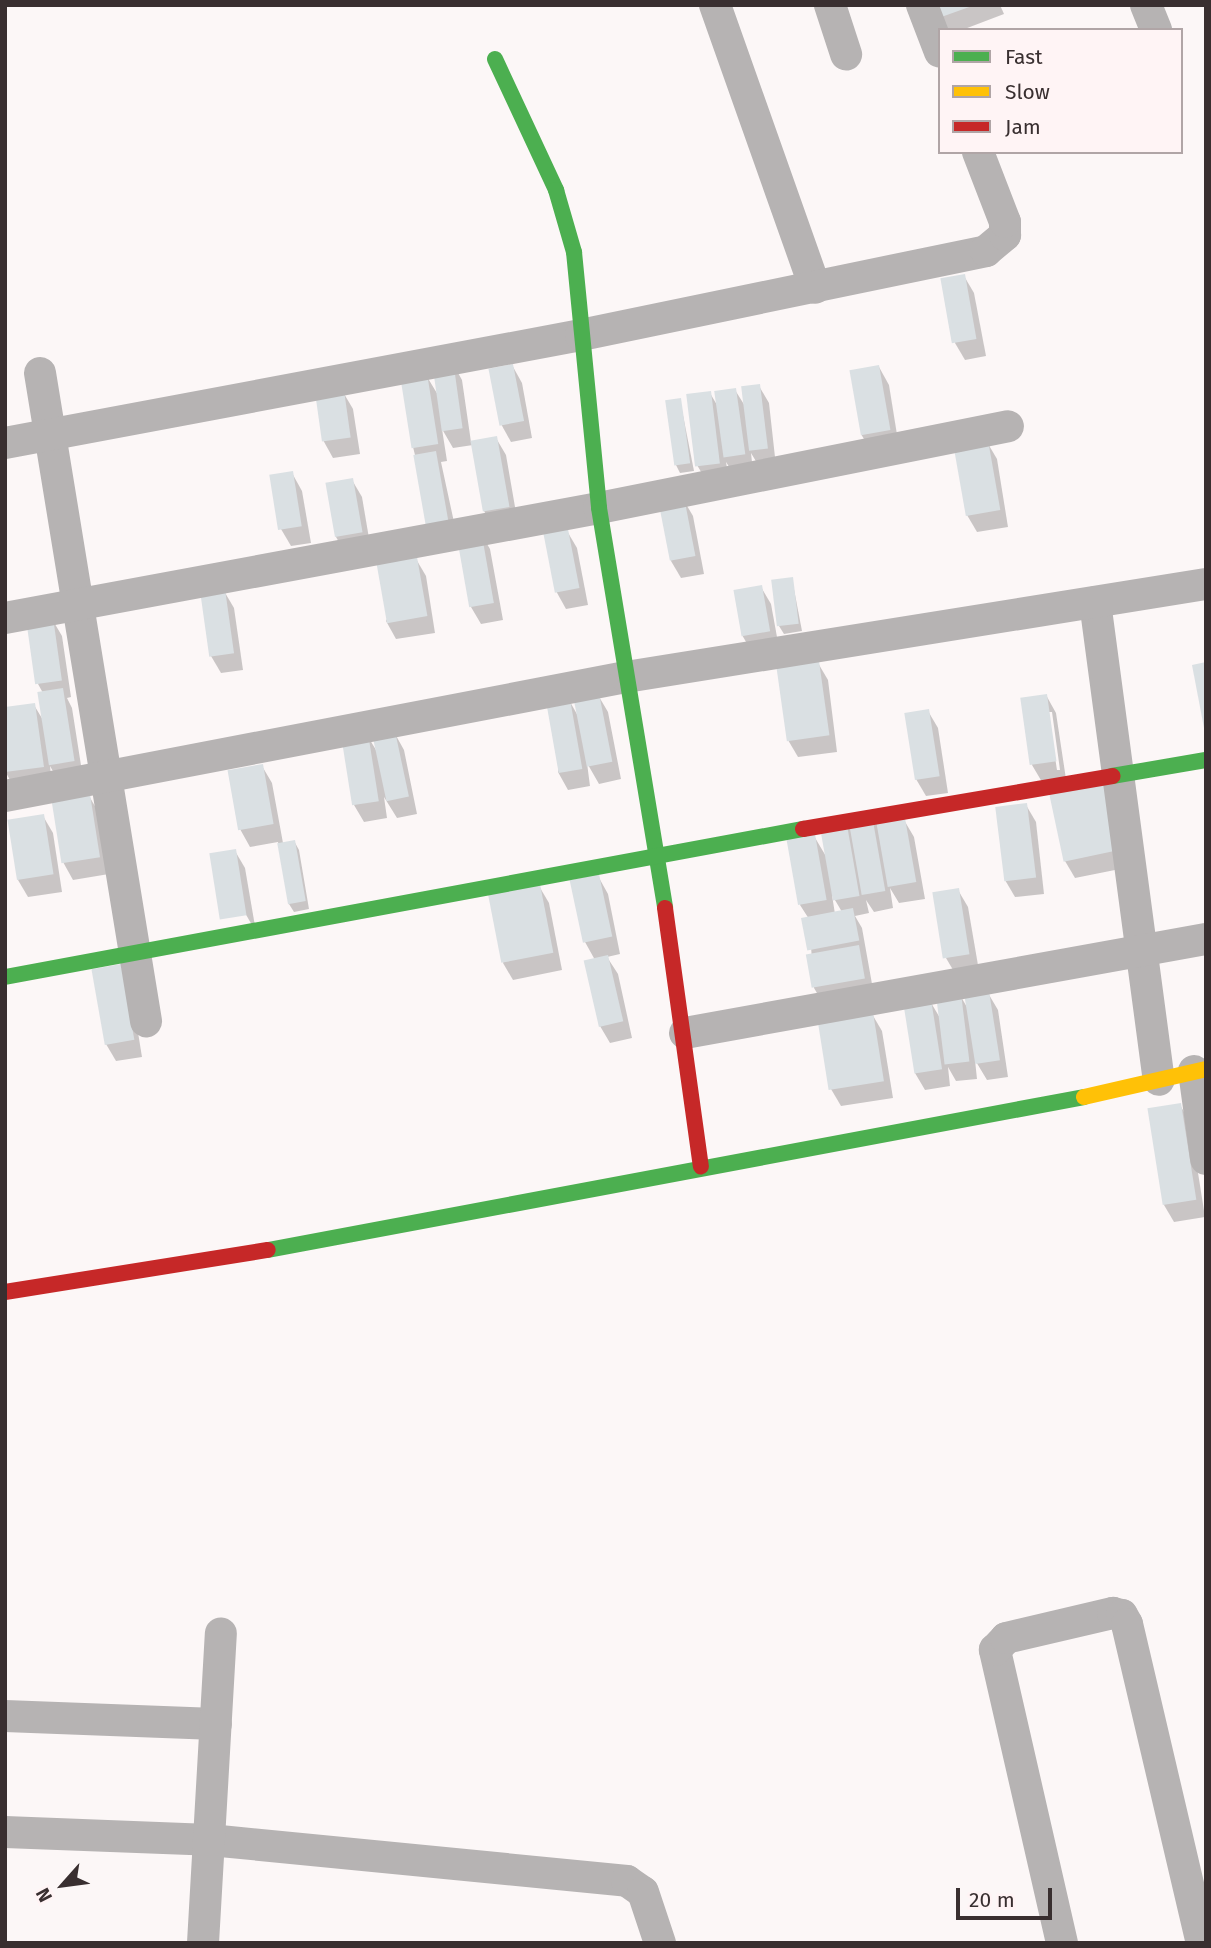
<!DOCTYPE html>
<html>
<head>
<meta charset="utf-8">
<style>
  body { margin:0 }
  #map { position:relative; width:1211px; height:1948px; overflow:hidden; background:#fcf7f7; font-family:"Fira Sans",sans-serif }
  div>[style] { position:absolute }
  .shadow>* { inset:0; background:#0003 }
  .building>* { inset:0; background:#dae0e3; transform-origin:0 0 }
  .street>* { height:32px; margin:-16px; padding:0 16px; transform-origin:16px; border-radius:16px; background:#b6b3b3 }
  .fast>* { height:16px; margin:-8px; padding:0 8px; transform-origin:8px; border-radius:8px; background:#4caf50 }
  .slow>* { height:16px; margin:-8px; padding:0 8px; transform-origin:8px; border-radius:8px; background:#ffc107 }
  .jam>* { height:16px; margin:-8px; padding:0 8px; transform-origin:8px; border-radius:8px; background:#c62828 }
  span { translate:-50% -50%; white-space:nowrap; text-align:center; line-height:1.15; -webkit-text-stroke:5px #fff4f5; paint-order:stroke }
  .frame { position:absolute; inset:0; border:7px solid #392f30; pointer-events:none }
  .legend { position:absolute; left:938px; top:28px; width:245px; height:126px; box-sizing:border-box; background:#fff4f5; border:2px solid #b0a5a6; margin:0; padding:9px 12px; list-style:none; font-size:21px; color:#392f30 }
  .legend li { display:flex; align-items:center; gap:14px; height:35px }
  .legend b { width:35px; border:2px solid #b0a5a6 }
  .north { position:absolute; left:28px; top:1850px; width:70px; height:70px; -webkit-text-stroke:5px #fff4f5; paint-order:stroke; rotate:242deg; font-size:19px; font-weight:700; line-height:28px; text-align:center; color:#392f30 }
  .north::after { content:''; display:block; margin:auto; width:24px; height:32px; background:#392f30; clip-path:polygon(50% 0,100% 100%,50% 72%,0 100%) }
  .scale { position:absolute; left:956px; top:1888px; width:96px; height:32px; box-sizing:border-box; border:4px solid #392f30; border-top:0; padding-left:9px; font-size:21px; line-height:24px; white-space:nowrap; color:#392f30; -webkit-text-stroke:5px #fff4f5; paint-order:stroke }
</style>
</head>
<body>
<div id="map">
  <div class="shadow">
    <div style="clip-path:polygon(929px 5px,1000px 5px,1004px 14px,962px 30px,940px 30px)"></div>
    <div style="clip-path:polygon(964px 276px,974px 293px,986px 356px,965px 360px,955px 343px)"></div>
    <div style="clip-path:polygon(452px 362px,462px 380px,471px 442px,496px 438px,506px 455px,518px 524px,494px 528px,484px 511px,473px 445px,453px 448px,442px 429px,447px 461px,441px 462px,457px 536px,480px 532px,490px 549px,503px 620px,481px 624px,471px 607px,459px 540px,437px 544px,413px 447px,426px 375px,438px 395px)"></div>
    <div style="clip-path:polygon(512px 365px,522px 383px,532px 438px,511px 442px,501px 424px)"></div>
    <div style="clip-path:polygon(879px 367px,889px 385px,899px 447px,871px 451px,861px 434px)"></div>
    <div style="clip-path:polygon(759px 386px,769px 403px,776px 466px,760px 468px,751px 453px,753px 471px,733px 473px,726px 462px,729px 480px,707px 482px,697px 465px,710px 393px,717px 405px,735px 390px,745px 406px)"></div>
    <div style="clip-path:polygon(343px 392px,353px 409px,360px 454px,333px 458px,323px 440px)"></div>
    <div style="clip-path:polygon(680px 400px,694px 471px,680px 473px,676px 465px)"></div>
    <div style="clip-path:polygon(987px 442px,997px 459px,1008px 527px,977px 532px,967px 515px)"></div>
    <div style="clip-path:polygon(292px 473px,302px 491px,311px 543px,291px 546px,281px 529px)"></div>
    <div style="clip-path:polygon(352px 480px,362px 497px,371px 550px,346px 554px,336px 537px,327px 484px)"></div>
    <div style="clip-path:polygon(683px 499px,693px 516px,704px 574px,681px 578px,671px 561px)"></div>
    <div style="clip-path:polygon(567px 531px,577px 548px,588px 605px,566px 609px,556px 591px)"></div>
    <div style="clip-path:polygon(416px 559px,426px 576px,435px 633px,396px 639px,386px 621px)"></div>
    <div style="clip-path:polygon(792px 579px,802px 631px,784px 634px,779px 626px)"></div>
    <div style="clip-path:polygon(761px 587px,771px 604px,779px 648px,752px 652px,742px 635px,735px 591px)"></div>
    <div style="clip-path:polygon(224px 591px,234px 608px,243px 670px,221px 673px,211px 656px)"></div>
    <div style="clip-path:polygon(52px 619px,62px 636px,71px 697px,67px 698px,72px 708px,83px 778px,59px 782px,50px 766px,52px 784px,15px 789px,5px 771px,34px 705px,43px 720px,43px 693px,38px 684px)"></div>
    <div style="clip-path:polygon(818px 663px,828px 680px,837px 752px,798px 757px,788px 740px)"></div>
    <div style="clip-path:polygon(598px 695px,608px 712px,621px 779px,599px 784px,587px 763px,590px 786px,568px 790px,558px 772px,569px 700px,578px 716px)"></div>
    <div style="clip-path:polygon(evenodd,1046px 695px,1056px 713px,1066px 779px,1042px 782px,1032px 765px,1046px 695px,1048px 712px,1052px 712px,1060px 770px,1057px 770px,1048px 712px)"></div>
    <div style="clip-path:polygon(928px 711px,938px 728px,948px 793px,926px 796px,916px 779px)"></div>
    <div style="clip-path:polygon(394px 732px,404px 750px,417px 814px,397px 818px,384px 797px,387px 818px,364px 822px,354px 805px,367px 735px,376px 750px)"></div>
    <div style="clip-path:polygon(262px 766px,272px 783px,283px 843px,294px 841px,299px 850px,309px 909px,294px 912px,289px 904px,278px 842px,250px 847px,240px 829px)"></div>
    <div style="clip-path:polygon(1106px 784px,1130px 867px,1075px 878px,1065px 861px)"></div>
    <div style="clip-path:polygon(89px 796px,99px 813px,109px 874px,73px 880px,63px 862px)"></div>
    <div style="clip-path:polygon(1026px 805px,1036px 822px,1044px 894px,1015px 897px,1005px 880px)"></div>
    <div style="clip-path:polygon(43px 816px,53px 833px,62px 892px,28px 897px,18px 880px)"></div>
    <div style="clip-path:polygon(evenodd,904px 820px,914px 837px,925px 899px,899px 903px,890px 888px,893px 908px,874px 912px,866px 900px,869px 913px,855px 916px,862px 928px,874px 995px,824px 1005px,814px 988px,809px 919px,800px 905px,814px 836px,827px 858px,822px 832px,904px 820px,832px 895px,842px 912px,835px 914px,832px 895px)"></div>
    <div style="clip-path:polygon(235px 851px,245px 868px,256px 932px,211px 854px)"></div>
    <div style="clip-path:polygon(598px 876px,608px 894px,620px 954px,607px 957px,618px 974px,632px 1038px,610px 1043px,600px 1026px,586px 962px,595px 960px,585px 942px)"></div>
    <div style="clip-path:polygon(539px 886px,549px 903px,562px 970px,513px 980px,503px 963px)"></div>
    <div style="clip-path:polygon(958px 890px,968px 907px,979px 971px,956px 975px,946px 958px)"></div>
    <div style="clip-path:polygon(130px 983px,142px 1057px,116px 1061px,106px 1044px)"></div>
    <div style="clip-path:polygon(988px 993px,998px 1010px,1008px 1077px,987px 1080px,975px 1060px,977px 1079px,956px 1081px,948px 1067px,950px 1086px,925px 1090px,915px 1073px,930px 1001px,940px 1018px,960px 995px,968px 1009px)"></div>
    <div style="clip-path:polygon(872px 1014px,882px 1031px,893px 1098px,841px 1106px,831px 1089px,820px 1022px)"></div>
    <div style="clip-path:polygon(1180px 1105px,1190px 1122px,1205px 1217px,1174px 1222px,1164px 1205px)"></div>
  </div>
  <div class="building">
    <div style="clip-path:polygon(927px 5px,972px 5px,972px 6px,933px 20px)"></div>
    <div style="left:965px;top:274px;width:66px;height:25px;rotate:80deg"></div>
    <div style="left:453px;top:360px;width:69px;height:21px;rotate:82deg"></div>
    <div style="left:513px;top:364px;width:58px;height:25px;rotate:79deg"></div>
    <div style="left:879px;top:365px;width:66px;height:30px;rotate:80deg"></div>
    <div style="left:427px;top:373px;width:72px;height:27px;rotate:81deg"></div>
    <div style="left:760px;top:384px;width:65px;height:19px;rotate:83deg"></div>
    <div style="left:736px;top:388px;width:67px;height:22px;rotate:82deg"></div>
    <div style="left:344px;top:390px;width:48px;height:29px;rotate:82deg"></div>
    <div style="left:711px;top:391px;width:73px;height:25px;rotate:83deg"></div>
    <div style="left:681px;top:398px;width:66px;height:16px;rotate:82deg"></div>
    <div style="left:497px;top:436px;width:72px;height:27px;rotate:80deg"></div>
    <div style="left:988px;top:440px;width:71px;height:35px;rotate:80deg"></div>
    <div style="left:436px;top:451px;width:73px;height:23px;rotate:80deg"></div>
    <div style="left:293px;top:471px;width:56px;height:24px;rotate:81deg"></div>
    <div style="left:353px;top:478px;width:55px;height:28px;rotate:80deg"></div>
    <div style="left:684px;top:497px;width:60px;height:26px;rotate:79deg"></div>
    <div style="left:568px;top:529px;width:60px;height:25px;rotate:79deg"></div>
    <div style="left:481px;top:530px;width:74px;height:25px;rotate:80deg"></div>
    <div style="left:417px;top:557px;width:60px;height:41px;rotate:80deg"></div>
    <div style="left:793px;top:577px;width:47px;height:22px;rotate:83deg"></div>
    <div style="left:762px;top:585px;width:47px;height:29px;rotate:80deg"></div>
    <div style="left:225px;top:589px;width:65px;height:25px;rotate:82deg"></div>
    <div style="left:53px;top:617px;width:64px;height:27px;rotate:82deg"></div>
    <div style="left:819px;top:661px;width:75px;height:43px;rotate:82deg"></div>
    <div style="clip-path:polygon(1206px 662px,1206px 728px,1204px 728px,1192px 665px)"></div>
    <div style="left:63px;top:688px;width:74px;height:26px;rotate:81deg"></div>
    <div style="left:599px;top:693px;width:70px;height:26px;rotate:79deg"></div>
    <div style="left:1047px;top:694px;width:68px;height:27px;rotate:82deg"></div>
    <div style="left:570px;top:699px;width:71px;height:24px;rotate:80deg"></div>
    <div style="clip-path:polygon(35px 703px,44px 767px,5px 772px,5px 707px)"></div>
    <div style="left:929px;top:709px;width:68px;height:25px;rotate:81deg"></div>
    <div style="left:395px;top:731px;width:67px;height:23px;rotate:78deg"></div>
    <div style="left:368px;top:733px;width:69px;height:27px;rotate:81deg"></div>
    <div style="left:263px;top:764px;width:61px;height:36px;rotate:80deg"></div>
    <div style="left:1107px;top:782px;width:69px;height:59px;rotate:78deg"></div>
    <div style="left:90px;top:794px;width:64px;height:39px;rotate:81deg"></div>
    <div style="left:1027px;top:803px;width:75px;height:32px;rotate:83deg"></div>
    <div style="left:44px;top:814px;width:61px;height:37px;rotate:81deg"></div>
    <div style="left:905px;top:818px;width:65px;height:29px;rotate:80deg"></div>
    <div style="left:873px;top:821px;width:71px;height:24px;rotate:80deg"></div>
    <div style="left:847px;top:825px;width:72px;height:27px;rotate:80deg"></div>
    <div style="left:815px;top:834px;width:67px;height:29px;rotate:80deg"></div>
    <div style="left:295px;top:840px;width:62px;height:18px;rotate:80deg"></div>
    <div style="left:236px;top:849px;width:67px;height:27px;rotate:81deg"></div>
    <div style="left:599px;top:874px;width:64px;height:30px;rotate:78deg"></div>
    <div style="left:540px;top:884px;width:70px;height:53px;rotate:79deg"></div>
    <div style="left:959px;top:888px;width:67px;height:27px;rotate:81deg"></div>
    <div style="left:853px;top:908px;width:33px;height:53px;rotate:79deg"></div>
    <div style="left:859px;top:945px;width:34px;height:54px;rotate:80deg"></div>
    <div style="left:608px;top:955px;width:68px;height:25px;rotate:77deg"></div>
    <div style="left:121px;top:964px;width:77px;height:30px;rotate:80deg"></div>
    <div style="left:989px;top:991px;width:70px;height:25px;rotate:81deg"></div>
    <div style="left:961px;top:993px;width:69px;height:25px;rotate:83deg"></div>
    <div style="left:931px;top:999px;width:71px;height:28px;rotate:81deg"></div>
    <div style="left:873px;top:1012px;width:70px;height:56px;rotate:81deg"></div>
    <div style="left:1181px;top:1103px;width:98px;height:34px;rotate:81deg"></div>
  </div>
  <div class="street">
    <div style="left:715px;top:5px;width:300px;rotate:70.5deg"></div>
    <div style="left:830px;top:5px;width:52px;rotate:71.9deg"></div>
    <div style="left:922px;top:5px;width:50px;rotate:69deg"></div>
    <div style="left:1146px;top:5px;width:27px;rotate:68deg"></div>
    <div style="left:40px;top:373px;width:657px;rotate:80.71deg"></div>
    <div style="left:5px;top:443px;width:586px;rotate:-10.62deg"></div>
    <div style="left:581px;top:335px;width:414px;rotate:-11.7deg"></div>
    <div style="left:986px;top:251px;width:25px;rotate:-40deg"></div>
    <div style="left:1005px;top:235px;width:13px;rotate:-90deg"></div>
    <div style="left:1005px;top:222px;width:75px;rotate:-111.1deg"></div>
    <div style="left:1095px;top:602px;width:482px;rotate:82.4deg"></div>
    <div style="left:5px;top:618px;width:604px;rotate:-10.49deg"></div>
    <div style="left:599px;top:508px;width:417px;rotate:-11.3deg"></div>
    <div style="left:5px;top:796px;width:632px;rotate:-10.85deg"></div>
    <div style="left:626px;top:677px;width:587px;rotate:-9.11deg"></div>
    <div style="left:685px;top:1033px;width:529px;rotate:-10.23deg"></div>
    <div style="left:1194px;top:1071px;width:89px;rotate:82.2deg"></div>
    <div style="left:5px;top:1716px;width:211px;rotate:2.2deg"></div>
    <div style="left:5px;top:1832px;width:205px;rotate:2.2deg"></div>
    <div style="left:210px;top:1840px;width:419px;rotate:5.6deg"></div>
    <div style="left:627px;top:1881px;width:19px;rotate:35deg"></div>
    <div style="left:643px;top:1892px;width:54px;rotate:71.6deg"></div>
    <div style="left:203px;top:1943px;width:310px;rotate:-86.7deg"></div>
    <div style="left:1062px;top:1943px;width:301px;rotate:-102.9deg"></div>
    <div style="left:995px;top:1650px;width:16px;rotate:-47deg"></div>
    <div style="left:1006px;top:1638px;width:110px;rotate:-13.2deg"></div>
    <div style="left:1113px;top:1613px;width:9px;rotate:13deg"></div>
    <div style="left:1122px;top:1615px;width:10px;rotate:61deg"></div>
    <div style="left:1127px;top:1624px;width:328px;rotate:76.8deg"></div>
  </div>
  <div class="fast">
    <div style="left:495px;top:59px;width:145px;rotate:65deg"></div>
    <div style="left:556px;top:190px;width:65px;rotate:73.8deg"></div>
    <div style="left:574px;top:252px;width:257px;rotate:84.4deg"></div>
    <div style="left:599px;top:508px;width:405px;rotate:80.6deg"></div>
    <div style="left:1112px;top:776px;width:95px;rotate:-9.7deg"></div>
    <div style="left:5px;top:977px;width:812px;rotate:-10.51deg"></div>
    <div style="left:268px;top:1250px;width:830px;rotate:-10.62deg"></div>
  </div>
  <div class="slow">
    <div style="left:1084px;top:1097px;width:125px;rotate:-12.9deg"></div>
  </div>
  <div class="jam">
    <div style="left:803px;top:829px;width:314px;rotate:-9.7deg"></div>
    <div style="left:665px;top:908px;width:261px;rotate:82.1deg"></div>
    <div style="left:5px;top:1292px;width:266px;rotate:-9.1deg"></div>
  </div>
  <div class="frame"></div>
  <ul class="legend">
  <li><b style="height:9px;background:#4caf50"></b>Fast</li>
  <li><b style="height:9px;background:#ffc107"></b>Slow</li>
  <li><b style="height:9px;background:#c62828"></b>Jam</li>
  </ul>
  <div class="north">N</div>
  <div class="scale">20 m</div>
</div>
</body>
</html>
